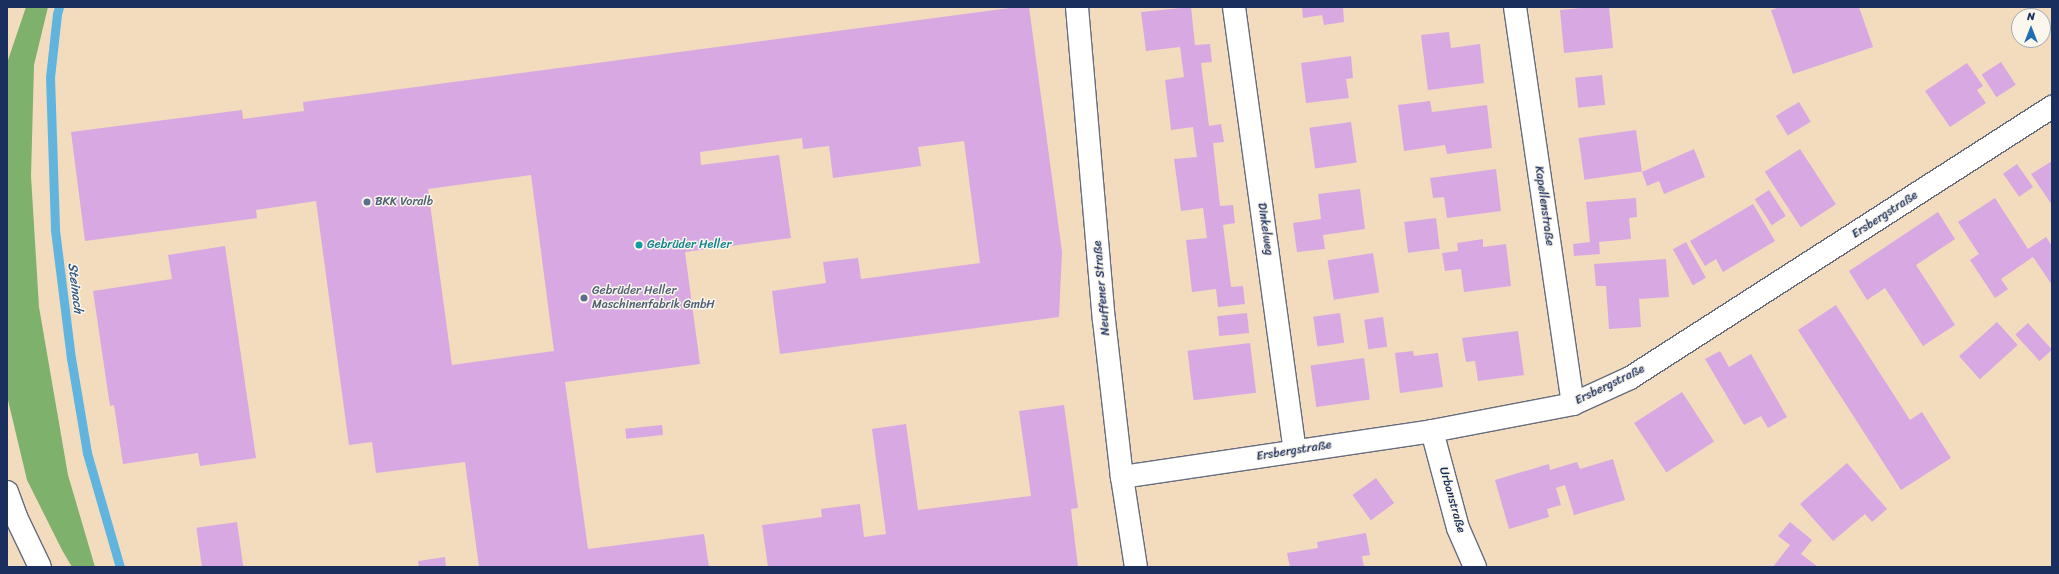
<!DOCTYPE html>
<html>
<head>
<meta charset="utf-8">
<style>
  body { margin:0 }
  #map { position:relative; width:2059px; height:574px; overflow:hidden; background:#f2dcbd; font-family:Sriracha,sans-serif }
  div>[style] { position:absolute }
  .forest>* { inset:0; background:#7eb16c }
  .stream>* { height:9px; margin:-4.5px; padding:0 4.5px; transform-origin:4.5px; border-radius:4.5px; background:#61b4dd }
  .building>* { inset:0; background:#d8a8e3; transform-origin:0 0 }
  .roads { filter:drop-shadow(1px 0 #666c7f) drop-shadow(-1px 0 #666c7f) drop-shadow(0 1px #666c7f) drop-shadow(0 -1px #666c7f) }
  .minor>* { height:22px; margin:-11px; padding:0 11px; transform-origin:11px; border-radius:11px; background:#fff }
  .secondary>* { height:22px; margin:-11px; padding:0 11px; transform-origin:11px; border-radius:11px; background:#fff }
  .dots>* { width:11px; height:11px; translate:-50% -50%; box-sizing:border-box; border:2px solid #fbf7ec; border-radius:50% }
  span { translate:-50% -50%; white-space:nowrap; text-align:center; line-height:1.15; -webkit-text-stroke:3px #fbf7ec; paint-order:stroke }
  .service-label { font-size:12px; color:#4e5e75 }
  .left { translate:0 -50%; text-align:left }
  .street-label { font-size:12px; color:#1b2f5e }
  .culture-label { font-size:12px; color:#0d838f }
  .water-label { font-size:13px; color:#305784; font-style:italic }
  .frame { position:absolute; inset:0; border:8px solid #1b2f5e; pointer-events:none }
  .north { position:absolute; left:2011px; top:8px; width:40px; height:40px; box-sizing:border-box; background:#fbf7ec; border:1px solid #a1a7b3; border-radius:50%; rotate:0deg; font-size:11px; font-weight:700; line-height:16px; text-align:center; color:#1b2f5e }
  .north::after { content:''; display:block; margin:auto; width:14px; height:18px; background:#1f6fb2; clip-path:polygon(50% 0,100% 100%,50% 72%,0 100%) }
</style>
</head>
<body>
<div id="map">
  <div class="forest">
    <div style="clip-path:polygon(26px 7px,48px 7px,34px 65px,31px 176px,39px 307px,68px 475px,95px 567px,72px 567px,62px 550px,27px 480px,7px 396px,7px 63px)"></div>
  </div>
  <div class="stream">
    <div style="left:59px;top:7px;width:7px;rotate:106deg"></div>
    <div style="left:57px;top:14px;width:63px;rotate:96.3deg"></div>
    <div style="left:50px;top:77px;width:153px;rotate:88.1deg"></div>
    <div style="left:55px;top:230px;width:129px;rotate:82.9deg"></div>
    <div style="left:71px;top:358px;width:96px;rotate:80.4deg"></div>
    <div style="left:87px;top:453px;width:119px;rotate:73.9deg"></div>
  </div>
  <div class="building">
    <div style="clip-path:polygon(evenodd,1017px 7px,1029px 7px,1062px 252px,1059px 317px,780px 354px,772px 291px,826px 283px,823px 262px,858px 258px,861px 279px,980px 263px,964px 141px,918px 147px,921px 166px,833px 178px,829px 146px,803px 149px,802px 138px,700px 152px,701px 165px,779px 155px,791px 238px,685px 252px,700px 364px,565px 382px,588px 549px,704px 534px,709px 567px,479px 567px,465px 462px,376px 473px,372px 442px,349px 445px,316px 201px,256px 210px,257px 218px,85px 241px,71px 132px,242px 110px,243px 119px,304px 111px,303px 102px,1017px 7px,531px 175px,554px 351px,452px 365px,428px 189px,531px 175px)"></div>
    <div style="clip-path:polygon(1191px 7px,1195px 45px,1210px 44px,1212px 62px,1201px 63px,1209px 126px,1221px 124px,1224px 142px,1213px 143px,1220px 206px,1233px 205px,1235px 223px,1223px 225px,1231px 287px,1243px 286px,1245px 304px,1218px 307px,1216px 289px,1192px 292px,1186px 240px,1207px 238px,1203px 208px,1181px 211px,1174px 159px,1197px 157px,1193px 127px,1171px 130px,1165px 80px,1184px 77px,1180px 47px,1146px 51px,1141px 12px)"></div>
    <div style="clip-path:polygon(1302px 7px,1343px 7px,1344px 22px,1324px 25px,1322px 15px,1303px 18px)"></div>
    <div style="clip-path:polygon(1593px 7px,1609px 7px,1613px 48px,1564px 53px,1560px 10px)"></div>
    <div style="clip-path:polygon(1780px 7px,1859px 7px,1873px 47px,1793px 74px,1771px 10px)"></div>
    <div style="clip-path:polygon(1449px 32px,1451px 48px,1480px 44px,1484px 83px,1428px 90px,1421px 35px)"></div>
    <div style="clip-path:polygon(1351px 56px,1353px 78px,1346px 79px,1349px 98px,1306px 103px,1301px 63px)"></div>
    <div style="left:2001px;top:62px;width:27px;height:23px;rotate:57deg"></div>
    <div style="clip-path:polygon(1967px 63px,1983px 86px,1977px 90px,1986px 103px,1950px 127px,1925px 91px)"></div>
    <div style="left:1602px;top:75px;width:30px;height:27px;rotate:84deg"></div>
    <div style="clip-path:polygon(1430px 101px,1432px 112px,1487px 105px,1492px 148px,1447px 154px,1445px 145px,1404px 151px,1398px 105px)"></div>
    <div style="left:1799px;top:102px;width:23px;height:27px;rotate:59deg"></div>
    <div style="left:1351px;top:122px;width:41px;height:42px;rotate:82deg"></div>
    <div style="left:1636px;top:130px;width:42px;height:58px;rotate:82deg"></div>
    <div style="clip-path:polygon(1694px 149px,1705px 177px,1664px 194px,1659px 181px,1647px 186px,1642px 172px)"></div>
    <div style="left:1800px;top:149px;width:66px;height:42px;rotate:57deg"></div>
    <div style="clip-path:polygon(2052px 161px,2052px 205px,2031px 174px)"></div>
    <div style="left:2017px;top:164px;width:28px;height:17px;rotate:55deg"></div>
    <div style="clip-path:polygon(1496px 169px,1501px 211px,1447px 218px,1444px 197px,1433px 198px,1430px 178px)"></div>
    <div style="clip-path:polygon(1360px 189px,1365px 229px,1323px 235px,1325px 249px,1297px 252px,1293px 223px,1321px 219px,1318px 194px)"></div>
    <div style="left:1769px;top:190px;width:31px;height:17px;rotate:57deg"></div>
    <div style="clip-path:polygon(1636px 198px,1637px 217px,1629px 218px,1631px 239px,1599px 242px,1600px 254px,1574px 256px,1573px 244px,1590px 242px,1586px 202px)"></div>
    <div style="clip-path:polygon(1995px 198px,2028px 249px,2046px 237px,2052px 246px,2052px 285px,2033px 257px,2001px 279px,2008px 289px,1995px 298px,1970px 260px,1979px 254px,1958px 222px)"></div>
    <div style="clip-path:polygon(1753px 204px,1775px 241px,1723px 272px,1716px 259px,1705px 266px,1690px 241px)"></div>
    <div style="clip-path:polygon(1938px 212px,1955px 239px,1916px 265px,1955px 325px,1923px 346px,1885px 288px,1867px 300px,1849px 271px)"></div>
    <div style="left:1436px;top:218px;width:31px;height:32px;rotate:83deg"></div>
    <div style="clip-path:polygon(1483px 239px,1483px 247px,1506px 244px,1511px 286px,1464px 292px,1461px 269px,1445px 271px,1442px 253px,1458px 251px,1457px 243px)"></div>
    <div style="left:1686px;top:242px;width:41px;height:15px;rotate:61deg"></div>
    <div style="clip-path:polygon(225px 246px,256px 458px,200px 466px,198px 453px,123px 464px,114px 405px,110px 406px,93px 291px,172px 279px,168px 255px)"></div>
    <div style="left:1373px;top:253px;width:40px;height:46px;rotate:81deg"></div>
    <div style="clip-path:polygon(1666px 259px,1669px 297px,1639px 299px,1641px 327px,1609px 329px,1606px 286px,1596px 286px,1594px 264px)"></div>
    <div style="clip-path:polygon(1836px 305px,1910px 420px,1922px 412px,1951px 458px,1901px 490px,1798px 330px)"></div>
    <div style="left:1247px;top:313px;width:20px;height:30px;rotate:84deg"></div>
    <div style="left:1340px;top:313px;width:30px;height:27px;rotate:82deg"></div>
    <div style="left:1383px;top:317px;width:30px;height:19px;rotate:82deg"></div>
    <div style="left:1997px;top:322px;width:31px;height:51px;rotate:48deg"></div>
    <div style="left:2028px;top:323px;width:36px;height:17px;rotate:48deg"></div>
    <div style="clip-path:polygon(1518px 331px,1524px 375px,1478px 381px,1475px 361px,1466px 362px,1462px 338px)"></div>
    <div style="left:1250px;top:343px;width:50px;height:63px;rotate:83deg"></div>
    <div style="clip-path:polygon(1413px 351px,1414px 356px,1438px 353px,1443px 387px,1400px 393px,1395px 353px)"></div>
    <div style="clip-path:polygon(1720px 351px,1729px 367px,1751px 354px,1787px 417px,1768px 428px,1761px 416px,1744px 425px,1705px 359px)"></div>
    <div style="left:1364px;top:358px;width:42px;height:54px;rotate:82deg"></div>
    <div style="left:1682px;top:392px;width:59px;height:57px;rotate:57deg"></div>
    <div style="clip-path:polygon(1064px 405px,1078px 508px,1071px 509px,1078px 567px,768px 567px,762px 525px,822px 517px,821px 509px,860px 504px,864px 537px,886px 534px,872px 429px,906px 424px,918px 510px,1031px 496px,1019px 411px)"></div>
    <div style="left:662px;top:425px;width:10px;height:37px;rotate:84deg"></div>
    <div style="clip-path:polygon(1613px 459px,1625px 500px,1574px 515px,1565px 485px,1556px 488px,1561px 505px,1547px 509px,1549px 517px,1509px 529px,1495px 480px,1549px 464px,1550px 470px,1577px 462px,1580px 469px)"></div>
    <div style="clip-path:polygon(1847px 463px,1887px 509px,1872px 522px,1865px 514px,1833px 541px,1800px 504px)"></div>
    <div style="left:1376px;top:478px;width:31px;height:29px;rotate:54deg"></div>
    <div style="left:237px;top:522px;width:45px;height:41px;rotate:82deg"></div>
    <div style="clip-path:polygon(1790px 522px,1812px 540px,1801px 554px,1818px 567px,1773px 567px,1790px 545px,1778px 536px)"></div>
    <div style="clip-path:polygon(1366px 533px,1370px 555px,1362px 556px,1364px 567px,1290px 567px,1287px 553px,1318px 548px,1317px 542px)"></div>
    <div style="clip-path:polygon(445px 557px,446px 567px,419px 567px,418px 561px)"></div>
  </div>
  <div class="roads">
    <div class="minor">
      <div style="left:1234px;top:7px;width:448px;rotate:82.2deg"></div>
      <div style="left:1515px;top:7px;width:401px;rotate:81.7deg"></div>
      <div style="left:1432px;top:431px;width:100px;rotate:75deg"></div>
      <div style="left:1458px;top:528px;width:43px;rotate:66.4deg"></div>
      <div style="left:1122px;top:477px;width:313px;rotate:-8.4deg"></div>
      <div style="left:1432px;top:431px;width:144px;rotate:-10.8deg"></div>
      <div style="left:1573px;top:404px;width:63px;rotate:-24.5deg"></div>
      <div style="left:1630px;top:378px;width:502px;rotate:-32.71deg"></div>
      <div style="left:7px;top:492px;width:27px;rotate:70deg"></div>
      <div style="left:16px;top:517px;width:55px;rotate:64.4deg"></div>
    </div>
    <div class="secondary">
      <div style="left:1077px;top:7px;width:314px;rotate:85.1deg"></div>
      <div style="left:1104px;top:320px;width:158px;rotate:83.5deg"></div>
      <div style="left:1122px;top:477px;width:91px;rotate:81.2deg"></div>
    </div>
  </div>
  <div class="dots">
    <div style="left:367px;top:202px;background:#5c6f8a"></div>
    <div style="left:639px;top:245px;background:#0f9aa8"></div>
    <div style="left:584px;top:298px;background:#5c6f8a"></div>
  </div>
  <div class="service-label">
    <span class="left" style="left:375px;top:202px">BKK Voralb</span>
    <span class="left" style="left:592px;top:298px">Gebrüder Heller<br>Maschinenfabrik GmbH</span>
  </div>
  <div class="street-label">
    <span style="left:1544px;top:206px;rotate:82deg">Kapellenstraße</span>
    <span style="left:1885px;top:215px;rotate:-33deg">Ersbergstraße</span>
    <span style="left:1265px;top:229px;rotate:82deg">Dinkelweg</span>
    <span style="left:1102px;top:288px;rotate:-95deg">Neuffener Straße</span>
    <span style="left:1610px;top:385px;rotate:-26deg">Ersbergstraße</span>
    <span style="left:1294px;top:451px;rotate:-9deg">Ersbergstraße</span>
    <span style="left:1452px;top:500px;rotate:74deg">Urbanstraße</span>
  </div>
  <div class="culture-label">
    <span class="left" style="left:647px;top:245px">Gebrüder Heller</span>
  </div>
  <div class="water-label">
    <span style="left:75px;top:288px;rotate:83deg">Steinach</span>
  </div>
  <div class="frame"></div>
  <div class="north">N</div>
</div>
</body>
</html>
